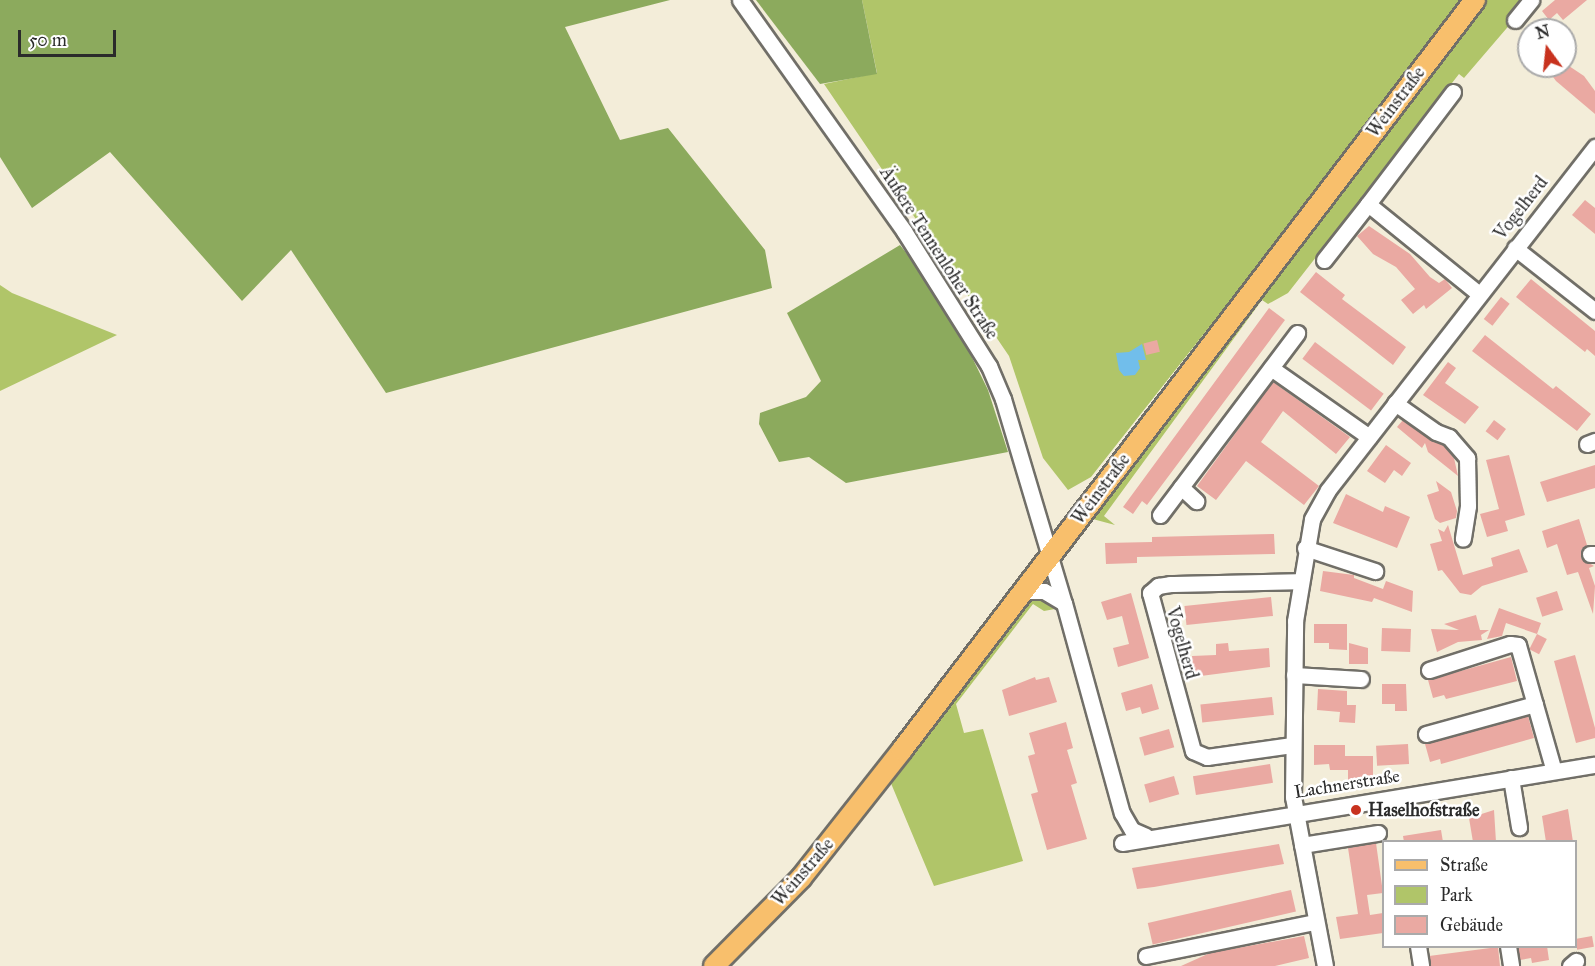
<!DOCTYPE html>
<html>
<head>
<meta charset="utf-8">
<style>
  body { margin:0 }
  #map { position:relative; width:1595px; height:966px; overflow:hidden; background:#f3edd9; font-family:"IM FELL Great Primer",serif }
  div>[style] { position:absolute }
  .green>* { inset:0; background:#b0c569 }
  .forest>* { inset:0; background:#8caa5d }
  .water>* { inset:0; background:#71beeb }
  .building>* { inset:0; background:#eaa9a2; transform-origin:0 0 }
  .roads { filter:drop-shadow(2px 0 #716f68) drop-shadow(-2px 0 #716f68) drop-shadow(0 2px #716f68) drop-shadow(0 -2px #716f68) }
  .minor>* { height:15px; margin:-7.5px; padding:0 7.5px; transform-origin:7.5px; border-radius:7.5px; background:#fff }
  .major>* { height:20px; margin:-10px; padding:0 10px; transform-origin:10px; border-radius:10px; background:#f8bf6c }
  .dots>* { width:16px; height:16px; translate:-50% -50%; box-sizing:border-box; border:3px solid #fff; border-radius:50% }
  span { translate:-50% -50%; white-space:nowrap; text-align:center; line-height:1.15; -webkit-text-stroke:5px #fff; paint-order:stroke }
  .street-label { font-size:18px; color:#2b2b2b }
  .poi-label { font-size:18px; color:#2b2b2b; font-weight:700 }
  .left { translate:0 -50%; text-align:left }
  .legend { position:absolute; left:1382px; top:840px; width:195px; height:108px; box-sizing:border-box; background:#fff; border:2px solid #aaa; margin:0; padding:8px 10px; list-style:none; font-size:18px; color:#2b2b2b }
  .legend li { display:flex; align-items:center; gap:12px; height:30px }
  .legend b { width:30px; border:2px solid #aaa }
  .north { position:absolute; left:1517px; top:18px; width:60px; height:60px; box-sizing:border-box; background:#fff; border:2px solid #aaa; border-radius:50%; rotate:345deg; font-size:16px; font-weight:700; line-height:24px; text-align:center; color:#2b2b2b }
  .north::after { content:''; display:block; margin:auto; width:21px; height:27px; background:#c8321e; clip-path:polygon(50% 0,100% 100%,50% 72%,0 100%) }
  .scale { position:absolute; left:18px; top:30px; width:98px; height:27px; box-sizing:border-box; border:3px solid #2b2b2b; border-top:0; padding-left:8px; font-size:18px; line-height:21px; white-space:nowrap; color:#2b2b2b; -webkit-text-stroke:4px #fff; paint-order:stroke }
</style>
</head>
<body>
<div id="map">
  <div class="green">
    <div style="clip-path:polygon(862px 0,1467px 0,1091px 477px,1068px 490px,1043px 458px,1009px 356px,824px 84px,877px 73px)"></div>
    <div style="clip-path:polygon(1486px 0,1524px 0,1507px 18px,1512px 22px,1464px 78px,1459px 74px,1288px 293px,1268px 304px,1262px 300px,1104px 516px,1115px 525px,1089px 518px,1214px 360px,1354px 169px)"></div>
    <div style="clip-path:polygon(0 285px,12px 293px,117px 335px,0 391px)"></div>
    <div style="clip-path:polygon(1038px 596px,1052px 602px,1055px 609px,1044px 611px,1033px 604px,956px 704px,964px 733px,983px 729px,1023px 861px,934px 886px,890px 781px,1023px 603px)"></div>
  </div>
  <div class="forest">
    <div style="clip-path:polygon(0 0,670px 0,565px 27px,620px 140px,668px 128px,765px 250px,772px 288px,386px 393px,291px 250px,242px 301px,110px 152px,32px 208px,0 157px)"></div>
    <div style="clip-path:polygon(756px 0,862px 0,877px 74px,820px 84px)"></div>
    <div style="clip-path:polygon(900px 245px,931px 284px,966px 345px,988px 390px,1008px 452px,846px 483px,809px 457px,779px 462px,759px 424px,760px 413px,806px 397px,821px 381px,787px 313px)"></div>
  </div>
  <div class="water">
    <div style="clip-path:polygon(1142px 344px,1146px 360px,1138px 360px,1140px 368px,1135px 375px,1124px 376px,1119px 370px,1116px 353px,1129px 352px)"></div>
  </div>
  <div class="building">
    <div style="clip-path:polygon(1555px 0,1587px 0,1563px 20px,1557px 13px,1549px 20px,1542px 11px)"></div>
    <div style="clip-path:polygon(1529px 35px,1529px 60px,1517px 44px)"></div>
    <div style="clip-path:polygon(1545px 66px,1569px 66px,1584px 76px,1595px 91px,1595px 114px,1556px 81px)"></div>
    <div style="clip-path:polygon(1585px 200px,1595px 208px,1595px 234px,1572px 215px)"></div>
    <div style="clip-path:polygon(1369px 226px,1410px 254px,1430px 277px,1439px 283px,1445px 279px,1452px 288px,1426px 309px,1424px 305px,1413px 314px,1401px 300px,1415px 289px,1396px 267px,1373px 254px,1357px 236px)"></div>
    <div style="clip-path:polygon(1316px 272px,1345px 295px,1342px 299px,1406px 347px,1393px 365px,1300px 292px)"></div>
    <div style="clip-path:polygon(1531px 279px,1595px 331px,1595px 356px,1587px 349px,1585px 352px,1516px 297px)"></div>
    <div style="left:1501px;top:297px;width:11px;height:28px;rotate:38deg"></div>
    <div style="clip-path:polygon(1269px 308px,1285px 320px,1147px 505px,1142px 501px,1133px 514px,1123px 507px)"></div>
    <div style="clip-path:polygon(1485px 335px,1553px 389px,1556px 386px,1591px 414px,1577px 431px,1472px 351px)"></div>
    <div style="left:1157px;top:340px;width:12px;height:14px;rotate:76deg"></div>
    <div style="left:1315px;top:342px;width:86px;height:21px;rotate:37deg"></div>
    <div style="clip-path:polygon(1448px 362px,1456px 368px,1445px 383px,1479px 407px,1465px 424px,1423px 395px)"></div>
    <div style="clip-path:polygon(1273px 382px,1350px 437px,1336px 454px,1283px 411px,1261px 442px,1319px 486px,1304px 505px,1246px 461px,1216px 500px,1197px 486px)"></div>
    <div style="clip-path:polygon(1403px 420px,1444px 446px,1454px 458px,1458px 476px,1428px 452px,1425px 443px,1422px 448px,1397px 427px)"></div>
    <div style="left:1494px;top:420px;width:15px;height:14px;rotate:37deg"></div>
    <div style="clip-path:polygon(1386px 445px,1411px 463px,1402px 476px,1394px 470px,1385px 483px,1367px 471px)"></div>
    <div style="clip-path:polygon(1509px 455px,1525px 515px,1505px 521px,1508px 531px,1487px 537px,1480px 514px,1499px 509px,1486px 460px)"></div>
    <div style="clip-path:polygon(1595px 465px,1595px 488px,1547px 502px,1540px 482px)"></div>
    <div style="clip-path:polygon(1436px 481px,1451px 492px,1457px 511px,1456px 518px,1440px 523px,1435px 519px,1427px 495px,1439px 491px)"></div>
    <div style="clip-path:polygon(1346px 494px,1383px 512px,1385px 506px,1410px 517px,1397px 548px,1333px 523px)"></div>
    <div style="clip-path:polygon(1579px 519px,1587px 545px,1581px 550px,1581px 558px,1594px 566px,1589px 568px,1595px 586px,1593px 614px,1578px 572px,1567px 575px,1557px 544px,1547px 548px,1542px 531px)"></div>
    <div style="clip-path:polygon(1448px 525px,1463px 575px,1493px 566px,1491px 558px,1519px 549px,1528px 572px,1482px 586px,1471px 595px,1460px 593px,1442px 570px,1438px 571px,1430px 544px,1442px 541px,1438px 529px,1444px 532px)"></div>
    <div style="clip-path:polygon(1274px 534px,1275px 554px,1137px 557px,1137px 563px,1106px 564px,1105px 543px,1152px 542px,1152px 537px)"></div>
    <div style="clip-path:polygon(1323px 571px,1354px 575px,1354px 578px,1383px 589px,1386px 581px,1413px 591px,1412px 612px,1374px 598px,1372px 602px,1320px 591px)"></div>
    <div style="left:1557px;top:591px;width:20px;height:22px;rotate:72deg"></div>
    <div style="clip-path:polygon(1131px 593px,1149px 658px,1118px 667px,1113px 648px,1129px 644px,1122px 616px,1107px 620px,1101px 602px)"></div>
    <div style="left:1271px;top:597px;width:19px;height:87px;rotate:84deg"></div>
    <div style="clip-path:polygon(1499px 608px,1541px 623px,1537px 634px,1506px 623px,1502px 636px,1487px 639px)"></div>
    <div style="clip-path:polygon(1476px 615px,1480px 630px,1489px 630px,1481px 635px,1482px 640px,1458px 642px,1437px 652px,1431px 629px,1459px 630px,1444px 624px)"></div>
    <div style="clip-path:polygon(1314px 624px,1347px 624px,1347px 650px,1329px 649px,1329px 643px,1314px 643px)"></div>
    <div style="left:1382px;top:628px;width:29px;height:23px;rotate:2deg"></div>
    <div style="left:1537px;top:634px;width:11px;height:17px;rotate:27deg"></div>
    <div style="clip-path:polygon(1228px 643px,1229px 651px,1269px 648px,1270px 667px,1193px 677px,1192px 656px,1216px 655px,1216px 644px)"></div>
    <div style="clip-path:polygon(1349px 643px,1368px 648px,1368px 664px,1349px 664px)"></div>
    <div style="clip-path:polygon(1575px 655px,1595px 728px,1595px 738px,1576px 743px,1554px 661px)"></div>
    <div style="clip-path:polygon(1511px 657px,1517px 681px,1446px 699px,1444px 695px,1433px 698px,1428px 680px)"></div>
    <div style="clip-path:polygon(1035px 677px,1036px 680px,1049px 677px,1057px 702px,1009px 716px,1002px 690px)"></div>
    <div style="clip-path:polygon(1152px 684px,1159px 709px,1142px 714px,1140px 707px,1126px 711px,1121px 693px)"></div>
    <div style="clip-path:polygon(1382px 684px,1406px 684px,1407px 711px,1395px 711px,1395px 704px,1382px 704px)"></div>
    <div style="clip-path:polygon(1318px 689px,1347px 691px,1347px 705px,1356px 705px,1355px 723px,1339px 722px,1340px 712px,1317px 710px)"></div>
    <div style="left:1272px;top:697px;width:18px;height:72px;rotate:84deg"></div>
    <div style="clip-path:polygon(1528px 716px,1534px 738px,1441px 764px,1440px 759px,1430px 762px,1425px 744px)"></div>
    <div style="clip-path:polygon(1066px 722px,1073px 748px,1067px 750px,1077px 783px,1071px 785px,1087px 839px,1047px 850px,1031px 794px,1038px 792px,1028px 756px,1035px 754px,1029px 733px)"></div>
    <div style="left:1169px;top:729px;width:19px;height:31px;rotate:74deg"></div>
    <div style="left:1408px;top:744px;width:20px;height:32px;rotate:87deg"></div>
    <div style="clip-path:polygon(1314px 745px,1345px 745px,1345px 756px,1373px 756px,1373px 784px,1348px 784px,1348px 770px,1330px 770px,1329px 764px,1314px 765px)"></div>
    <div style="left:1270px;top:764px;width:19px;height:78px;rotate:81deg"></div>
    <div style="left:1174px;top:776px;width:19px;height:31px;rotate:74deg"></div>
    <div style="clip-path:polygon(1568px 809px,1573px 842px,1546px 842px,1542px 816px)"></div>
    <div style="clip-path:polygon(1494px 810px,1496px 842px,1473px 842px,1469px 818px)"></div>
    <div style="clip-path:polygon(1441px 830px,1443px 842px,1404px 842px,1403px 836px)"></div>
    <div style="clip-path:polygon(1376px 843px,1383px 893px,1367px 895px,1370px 915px,1383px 913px,1383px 933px,1340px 939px,1336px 917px,1358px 914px,1348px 848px)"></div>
    <div style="clip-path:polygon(1279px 844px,1284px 864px,1154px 887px,1137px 889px,1132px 868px)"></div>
    <div style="left:1291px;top:890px;width:22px;height:147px;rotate:77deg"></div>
    <div style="clip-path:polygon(1304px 936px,1309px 958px,1275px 966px,1181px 966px,1210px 953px)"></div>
    <div style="left:1592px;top:936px;width:11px;height:17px;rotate:80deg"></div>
    <div style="clip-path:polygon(1518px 946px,1547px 946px,1549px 960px,1532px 963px,1531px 958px,1520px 960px)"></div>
    <div style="clip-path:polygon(1498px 947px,1500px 966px,1431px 966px,1429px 956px)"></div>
  </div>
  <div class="roads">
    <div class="minor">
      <div style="left:740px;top:0;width:283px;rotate:54.6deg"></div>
      <div style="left:904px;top:231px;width:160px;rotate:57.8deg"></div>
      <div style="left:989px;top:366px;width:36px;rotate:67deg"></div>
      <div style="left:1003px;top:399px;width:213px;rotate:73.4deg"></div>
      <div style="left:1064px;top:603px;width:218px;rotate:74.6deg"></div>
      <div style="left:1122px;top:813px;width:20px;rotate:60deg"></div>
      <div style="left:1132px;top:830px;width:15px;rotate:23deg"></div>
      <div style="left:1515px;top:20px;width:26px;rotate:-51deg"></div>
      <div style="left:1453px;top:92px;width:141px;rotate:127.2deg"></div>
      <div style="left:1368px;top:204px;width:143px;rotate:39deg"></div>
      <div style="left:1515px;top:248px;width:102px;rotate:38.2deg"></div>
      <div style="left:1324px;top:260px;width:71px;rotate:-51.8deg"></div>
      <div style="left:1271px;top:368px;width:120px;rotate:35.1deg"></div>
      <div style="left:1395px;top:403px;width:50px;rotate:35.3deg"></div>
      <div style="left:1436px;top:432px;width:14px;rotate:21deg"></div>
      <div style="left:1449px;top:437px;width:28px;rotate:49deg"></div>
      <div style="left:1467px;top:458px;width:48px;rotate:88.8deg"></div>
      <div style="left:1468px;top:506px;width:33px;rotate:99deg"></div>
      <div style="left:1587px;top:444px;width:9px;rotate:-21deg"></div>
      <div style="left:1181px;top:487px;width:21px;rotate:43deg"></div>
      <div style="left:1160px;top:515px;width:228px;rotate:-53deg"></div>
      <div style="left:1305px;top:548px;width:74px;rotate:18.2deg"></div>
      <div style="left:1590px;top:554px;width:5px"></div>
      <div style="left:1024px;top:591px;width:20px"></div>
      <div style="left:1044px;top:591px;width:23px;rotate:31deg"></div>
      <div style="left:1429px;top:670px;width:85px;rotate:-17.8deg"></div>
      <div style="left:1510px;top:644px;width:8px;rotate:7deg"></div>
      <div style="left:1518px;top:645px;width:131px;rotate:74.1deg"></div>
      <div style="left:1294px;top:675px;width:67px;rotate:3.4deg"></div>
      <div style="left:1426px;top:734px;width:113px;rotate:-15.4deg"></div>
      <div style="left:1292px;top:745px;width:86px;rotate:172deg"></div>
      <div style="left:1207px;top:757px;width:15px;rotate:-157deg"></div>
      <div style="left:1193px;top:751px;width:164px;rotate:-105.2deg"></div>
      <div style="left:1150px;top:593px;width:11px;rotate:-41deg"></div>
      <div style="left:1158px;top:586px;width:12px;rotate:-9deg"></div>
      <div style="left:1170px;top:584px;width:130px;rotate:-1.3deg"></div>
      <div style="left:1511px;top:778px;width:50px;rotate:80.7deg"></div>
      <div style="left:1122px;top:843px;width:479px;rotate:-9.4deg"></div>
      <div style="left:1302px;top:845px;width:77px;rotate:-9deg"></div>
      <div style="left:1418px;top:946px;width:20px;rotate:81deg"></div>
      <div style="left:1508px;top:946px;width:20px;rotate:81deg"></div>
      <div style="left:1146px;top:956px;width:172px;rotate:-11.4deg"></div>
      <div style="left:1325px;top:966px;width:172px;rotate:-100.7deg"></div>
      <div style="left:1293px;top:797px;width:176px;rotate:-89.3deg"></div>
      <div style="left:1295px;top:621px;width:103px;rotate:-80.5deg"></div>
      <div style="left:1312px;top:519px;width:33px;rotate:-61deg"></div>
      <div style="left:1328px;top:490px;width:435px;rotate:-52.1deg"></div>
      <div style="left:1570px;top:966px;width:8px;rotate:-40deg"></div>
    </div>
    <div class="major">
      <div style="left:714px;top:966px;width:124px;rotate:-45.3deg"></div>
      <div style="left:801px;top:878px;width:163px;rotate:-51.7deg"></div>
      <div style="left:902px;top:750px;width:944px;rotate:-52.62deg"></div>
    </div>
  </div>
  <div class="dots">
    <div style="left:1356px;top:810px;background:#c8321e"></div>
  </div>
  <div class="street-label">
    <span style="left:1396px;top:102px;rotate:-53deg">Weinstraße</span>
    <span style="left:1521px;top:208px;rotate:-52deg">Vogelherd</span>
    <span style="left:939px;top:253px;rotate:57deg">Äußere Tennenloher Straße</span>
    <span style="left:1101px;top:489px;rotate:-53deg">Weinstraße</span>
    <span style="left:1182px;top:643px;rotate:74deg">Vogelherd</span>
    <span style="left:1347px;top:784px;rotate:-9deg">Lachnerstraße</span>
    <span style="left:803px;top:872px;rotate:-49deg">Weinstraße</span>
  </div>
  <div class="poi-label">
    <span class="left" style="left:1368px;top:810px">Haselhofstraße</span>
  </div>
  <ul class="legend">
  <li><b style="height:8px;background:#f8bf6c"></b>Straße</li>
  <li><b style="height:16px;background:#b0c569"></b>Park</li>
  <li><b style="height:16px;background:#eaa9a2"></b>Gebäude</li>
  </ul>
  <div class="north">N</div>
  <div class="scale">50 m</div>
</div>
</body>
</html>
